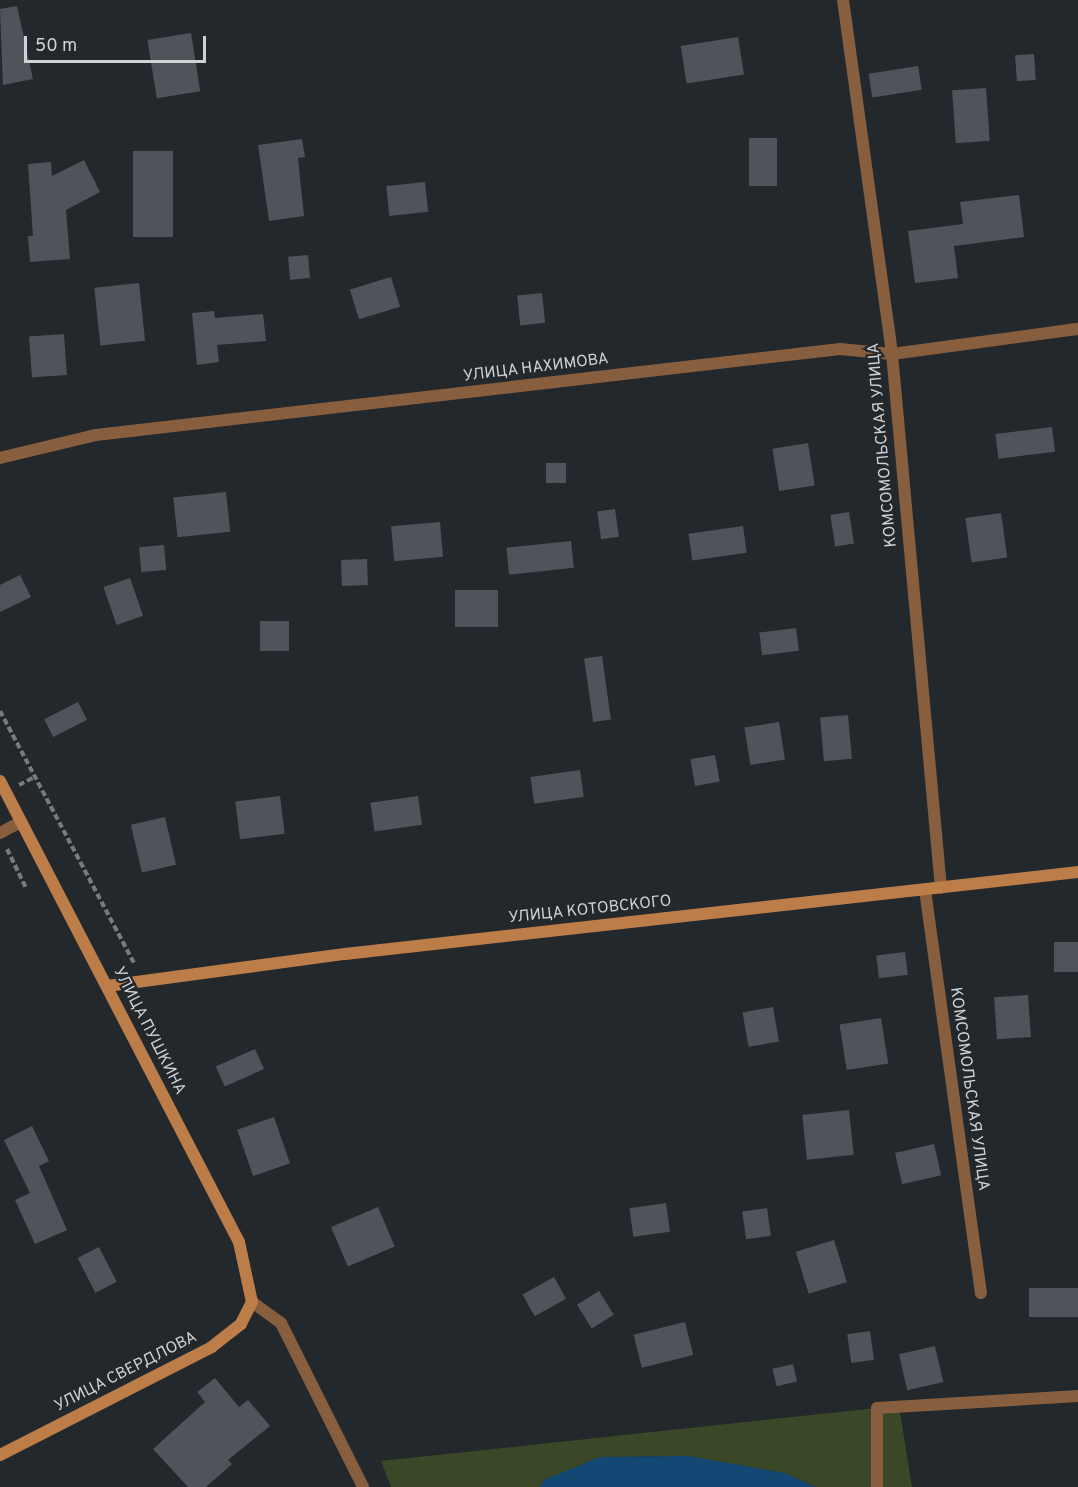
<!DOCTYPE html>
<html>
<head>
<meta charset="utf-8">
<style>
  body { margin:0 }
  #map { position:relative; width:1078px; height:1487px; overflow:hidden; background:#23282d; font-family:Overpass,sans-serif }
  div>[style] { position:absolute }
  .green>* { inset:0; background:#3b4827 }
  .water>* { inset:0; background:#134875 }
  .building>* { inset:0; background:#4e5459; transform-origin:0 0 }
  .path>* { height:4px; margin-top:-2px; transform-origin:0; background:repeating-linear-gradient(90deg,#777b7f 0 6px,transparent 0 9px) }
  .lane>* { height:12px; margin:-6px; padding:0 6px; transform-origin:6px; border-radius:6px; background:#875f3f }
  .street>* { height:12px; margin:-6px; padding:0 6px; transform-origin:6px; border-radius:6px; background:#875f3f }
  .secondary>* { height:12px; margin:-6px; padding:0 6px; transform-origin:6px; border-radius:6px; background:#bd7d49 }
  span { translate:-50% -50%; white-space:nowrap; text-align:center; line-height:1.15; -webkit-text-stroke:4.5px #23282d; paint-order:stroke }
  .street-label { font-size:16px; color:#d0d3d6 }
  .scale { position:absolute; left:24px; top:36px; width:182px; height:27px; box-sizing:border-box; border:3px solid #d0d3d6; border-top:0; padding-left:8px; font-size:18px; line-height:21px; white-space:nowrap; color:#d0d3d6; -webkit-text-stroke:4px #23282d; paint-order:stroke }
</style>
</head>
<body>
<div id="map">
  <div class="green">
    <div style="clip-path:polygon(877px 1408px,900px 1412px,912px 1487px,816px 1487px,784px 1473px,687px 1456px,600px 1457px,544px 1480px,540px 1487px,391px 1487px,381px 1461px)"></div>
  </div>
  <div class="water">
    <div style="clip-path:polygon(688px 1456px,784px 1473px,816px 1487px,540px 1487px,544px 1480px,600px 1457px)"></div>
  </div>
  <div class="building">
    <div style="clip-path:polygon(17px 6px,33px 79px,3px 85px,0 9px)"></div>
    <div style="left:191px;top:33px;width:59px;height:44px;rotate:81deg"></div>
    <div style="left:738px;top:37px;width:38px;height:58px;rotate:81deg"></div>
    <div style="left:1034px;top:54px;width:26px;height:19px;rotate:86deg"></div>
    <div style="left:918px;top:66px;width:24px;height:50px;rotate:81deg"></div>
    <div style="left:986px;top:88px;width:53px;height:34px;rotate:86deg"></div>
    <div style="left:749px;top:138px;width:28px;height:48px"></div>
    <div style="clip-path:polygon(302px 139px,305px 157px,298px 158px,304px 216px,269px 221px,258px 145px)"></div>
    <div style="left:133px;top:151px;width:40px;height:86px"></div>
    <div style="clip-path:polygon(84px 160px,100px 192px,66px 210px,70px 259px,30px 262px,28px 236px,33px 236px,28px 164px,51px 162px,52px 176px)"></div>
    <div style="left:425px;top:182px;width:30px;height:39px;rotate:84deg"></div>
    <div style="clip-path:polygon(1019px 195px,1024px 237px,954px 246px,958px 278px,915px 283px,908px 231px,963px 224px,960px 202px)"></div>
    <div style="left:308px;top:255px;width:23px;height:20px;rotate:85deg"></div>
    <div style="left:391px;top:277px;width:31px;height:43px;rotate:73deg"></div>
    <div style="left:139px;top:283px;width:58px;height:45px;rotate:84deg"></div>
    <div style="left:542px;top:293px;width:30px;height:25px;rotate:84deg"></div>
    <div style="clip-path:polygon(214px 311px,215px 318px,263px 314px,266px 341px,217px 345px,219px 362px,197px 365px,192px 313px)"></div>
    <div style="left:64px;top:334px;width:41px;height:35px;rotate:86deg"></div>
    <div style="left:1052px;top:427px;width:25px;height:57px;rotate:83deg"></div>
    <div style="left:808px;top:443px;width:43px;height:36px;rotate:81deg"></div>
    <div style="left:566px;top:463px;width:20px;height:20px;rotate:90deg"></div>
    <div style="left:226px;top:492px;width:40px;height:53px;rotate:84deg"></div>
    <div style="left:615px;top:509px;width:28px;height:18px;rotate:82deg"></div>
    <div style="left:849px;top:512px;width:32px;height:19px;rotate:81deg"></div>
    <div style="left:1001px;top:513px;width:45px;height:36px;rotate:82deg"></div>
    <div style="left:440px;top:522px;width:35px;height:49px;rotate:85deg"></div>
    <div style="left:743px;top:526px;width:27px;height:55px;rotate:82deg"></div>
    <div style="left:571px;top:541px;width:27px;height:65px;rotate:84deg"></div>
    <div style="left:164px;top:545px;width:25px;height:25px;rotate:85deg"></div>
    <div style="left:367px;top:559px;width:26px;height:26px;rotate:88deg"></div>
    <div style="clip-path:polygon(20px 575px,31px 597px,0 612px,0 585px)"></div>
    <div style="left:130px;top:578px;width:40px;height:28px;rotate:71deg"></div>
    <div style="left:455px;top:590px;width:43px;height:37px"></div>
    <div style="left:260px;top:621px;width:29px;height:30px"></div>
    <div style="left:796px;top:628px;width:23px;height:37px;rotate:83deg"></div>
    <div style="left:602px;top:656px;width:64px;height:18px;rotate:82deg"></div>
    <div style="left:78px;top:702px;width:20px;height:38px;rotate:63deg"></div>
    <div style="left:848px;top:715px;width:44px;height:28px;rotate:85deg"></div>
    <div style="left:779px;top:722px;width:38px;height:35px;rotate:81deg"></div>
    <div style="left:715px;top:755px;width:27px;height:25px;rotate:80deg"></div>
    <div style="left:580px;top:770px;width:27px;height:50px;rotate:82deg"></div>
    <div style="left:280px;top:796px;width:38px;height:45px;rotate:83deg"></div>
    <div style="left:418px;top:796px;width:29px;height:48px;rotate:82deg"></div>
    <div style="left:165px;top:817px;width:49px;height:35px;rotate:77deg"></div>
    <div style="left:1078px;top:942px;width:30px;height:24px;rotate:90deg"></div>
    <div style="left:905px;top:952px;width:23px;height:29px;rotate:83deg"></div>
    <div style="left:1028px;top:995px;width:42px;height:34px;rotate:86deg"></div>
    <div style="left:773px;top:1007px;width:35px;height:31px;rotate:80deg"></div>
    <div style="left:881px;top:1018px;width:46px;height:42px;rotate:81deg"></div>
    <div style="left:255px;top:1049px;width:22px;height:43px;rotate:66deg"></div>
    <div style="left:849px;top:1110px;width:45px;height:47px;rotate:84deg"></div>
    <div style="left:274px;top:1117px;width:49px;height:39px;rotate:71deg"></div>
    <div style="clip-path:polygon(32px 1126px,49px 1161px,39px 1166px,67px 1230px,35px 1244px,15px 1200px,30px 1193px,4px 1140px)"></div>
    <div style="left:934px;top:1144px;width:32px;height:40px;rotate:77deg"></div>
    <div style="left:666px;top:1203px;width:29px;height:37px;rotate:82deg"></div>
    <div style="left:378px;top:1207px;width:43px;height:51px;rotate:67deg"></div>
    <div style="left:767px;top:1208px;width:28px;height:25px;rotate:82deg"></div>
    <div style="left:834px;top:1240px;width:44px;height:40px;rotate:73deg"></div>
    <div style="left:99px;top:1247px;width:39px;height:24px;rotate:63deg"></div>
    <div style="left:554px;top:1277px;width:25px;height:36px;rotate:61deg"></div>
    <div style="left:1078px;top:1288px;width:29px;height:49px;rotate:90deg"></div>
    <div style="left:599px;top:1291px;width:28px;height:26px;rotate:58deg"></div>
    <div style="left:685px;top:1322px;width:34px;height:53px;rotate:76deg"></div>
    <div style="left:870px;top:1331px;width:29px;height:23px;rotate:82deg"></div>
    <div style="left:935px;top:1346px;width:37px;height:37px;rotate:77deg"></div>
    <div style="left:793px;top:1364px;width:18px;height:21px;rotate:77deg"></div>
    <div style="clip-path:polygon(215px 1378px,239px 1407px,248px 1400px,270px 1426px,228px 1460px,232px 1464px,206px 1487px,188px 1487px,153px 1449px,205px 1402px,197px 1392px)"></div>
  </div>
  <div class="path">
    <div style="left:0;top:711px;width:288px;rotate:62deg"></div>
    <div style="left:19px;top:785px;width:18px;rotate:-27deg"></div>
    <div style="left:7px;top:849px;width:43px;rotate:64deg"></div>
  </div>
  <div class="lane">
    <div style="left:877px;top:1487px;width:79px;rotate:-90deg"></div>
  </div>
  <div class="street">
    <div style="left:843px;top:0;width:357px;rotate:82.1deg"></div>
    <div style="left:892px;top:354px;width:536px;rotate:84.76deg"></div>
    <div style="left:0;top:458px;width:99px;rotate:-13.5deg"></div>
    <div style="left:96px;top:435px;width:749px;rotate:-6.59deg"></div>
    <div style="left:840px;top:349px;width:52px;rotate:5.5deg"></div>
    <div style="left:892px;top:354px;width:188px;rotate:-7.7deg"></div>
    <div style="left:0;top:833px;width:24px;rotate:-28deg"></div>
    <div style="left:925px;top:890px;width:407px;rotate:82.1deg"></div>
    <div style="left:252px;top:1302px;width:36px;rotate:36deg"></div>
    <div style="left:281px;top:1323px;width:183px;rotate:63.4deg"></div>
    <div style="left:877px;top:1408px;width:201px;rotate:-3.4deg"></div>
  </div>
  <div class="secondary">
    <div style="left:0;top:781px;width:519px;rotate:62.6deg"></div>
    <div style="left:239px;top:1242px;width:61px;rotate:77.8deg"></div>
    <div style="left:252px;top:1302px;width:25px;rotate:117deg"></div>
    <div style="left:241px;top:1324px;width:37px;rotate:142deg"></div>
    <div style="left:212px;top:1347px;width:238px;rotate:153deg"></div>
    <div style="left:107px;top:986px;width:240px;rotate:-7.7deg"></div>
    <div style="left:345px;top:954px;width:738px;rotate:-6.38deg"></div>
  </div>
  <div class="street-label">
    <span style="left:536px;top:368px;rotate:-7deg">УЛИЦА НАХИМОВА</span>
    <span style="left:883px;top:445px;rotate:-95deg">КОМСОМОЛЬСКАЯ УЛИЦА</span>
    <span style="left:590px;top:910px;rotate:-6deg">УЛИЦА КОТОВСКОГО</span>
    <span style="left:149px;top:1031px;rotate:63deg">УЛИЦА ПУШКИНА</span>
    <span style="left:969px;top:1089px;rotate:82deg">КОМСОМОЛЬСКАЯ УЛИЦА</span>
    <span style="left:126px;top:1372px;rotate:-27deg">УЛИЦА СВЕРДЛОВА</span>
  </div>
  <div class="scale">50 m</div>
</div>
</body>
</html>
